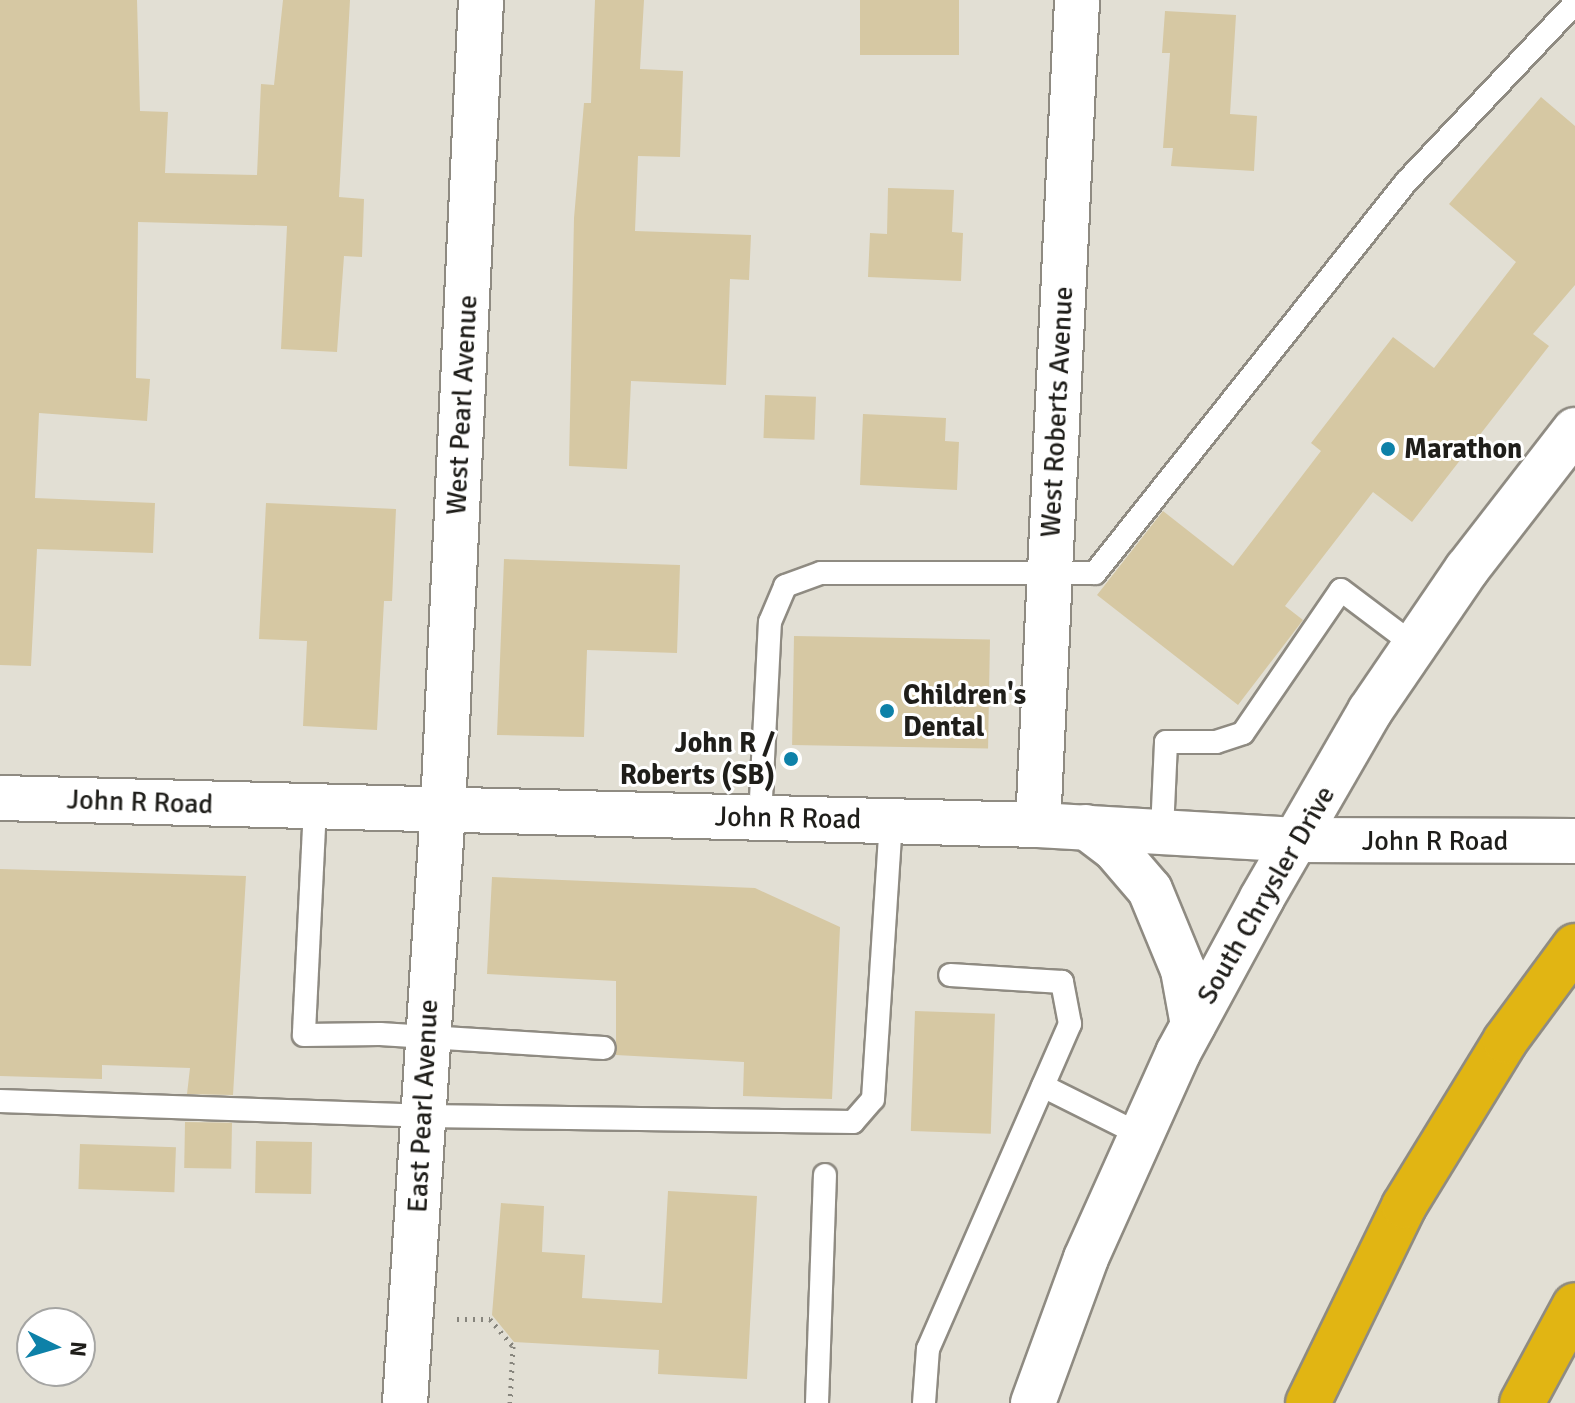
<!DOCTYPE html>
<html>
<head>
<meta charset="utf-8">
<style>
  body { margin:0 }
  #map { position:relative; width:1575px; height:1403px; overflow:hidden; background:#e2dfd4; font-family:Signika,sans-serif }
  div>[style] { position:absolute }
  .building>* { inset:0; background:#d6c8a3; transform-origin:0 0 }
  .path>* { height:5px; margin-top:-2.5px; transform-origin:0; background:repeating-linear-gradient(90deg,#87857d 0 2px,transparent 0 8px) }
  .roads { filter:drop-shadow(2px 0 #8f8b82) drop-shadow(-2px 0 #8f8b82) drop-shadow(0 2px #8f8b82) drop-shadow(0 -2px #8f8b82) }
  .lane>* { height:22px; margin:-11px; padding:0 11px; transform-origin:11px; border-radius:11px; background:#fff }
  .street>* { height:44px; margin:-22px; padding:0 22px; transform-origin:22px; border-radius:22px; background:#fff }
  .secondary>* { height:44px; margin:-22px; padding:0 22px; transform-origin:22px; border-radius:22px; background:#fff }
  .highway>* { height:44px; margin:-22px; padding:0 22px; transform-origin:22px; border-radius:22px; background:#e1b513 }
  .dots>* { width:22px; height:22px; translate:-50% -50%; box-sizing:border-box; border:4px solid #fff; border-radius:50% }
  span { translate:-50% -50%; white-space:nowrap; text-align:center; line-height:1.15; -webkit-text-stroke:6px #fff; paint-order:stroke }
  .street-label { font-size:28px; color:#1f1e1a }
  .poi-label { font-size:28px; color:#1f1e1a; font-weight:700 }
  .left { translate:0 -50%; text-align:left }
  .right { translate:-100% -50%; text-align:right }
  .north { position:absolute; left:16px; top:1307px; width:80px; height:80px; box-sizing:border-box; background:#fff; border:2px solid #a5a5a3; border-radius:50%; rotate:95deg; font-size:22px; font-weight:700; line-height:32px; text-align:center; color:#1f1e1a }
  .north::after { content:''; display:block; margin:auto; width:28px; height:36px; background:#0d81a8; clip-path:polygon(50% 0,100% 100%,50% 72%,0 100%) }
</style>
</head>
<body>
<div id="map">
  <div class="building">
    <div style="clip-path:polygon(0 0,137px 0,140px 111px,168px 112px,165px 173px,257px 175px,261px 84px,274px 85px,283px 0,350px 0,339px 197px,364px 199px,362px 257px,344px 256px,337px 352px,281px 349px,287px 226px,138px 222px,136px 378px,150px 379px,147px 421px,39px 413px,35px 498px,155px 503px,153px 553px,37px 549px,31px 666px,0 665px)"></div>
    <div style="clip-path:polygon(595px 0,644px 0,640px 69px,683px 71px,680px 157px,638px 156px,635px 231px,751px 235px,749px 280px,730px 279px,726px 385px,631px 381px,627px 469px,569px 466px,574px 218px,584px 103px,591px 103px)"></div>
    <div style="left:860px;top:0;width:99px;height:55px"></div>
    <div style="clip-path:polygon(1165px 11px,1236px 15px,1230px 114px,1257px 116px,1254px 171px,1171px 166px,1173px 148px,1163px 148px,1170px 53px,1162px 53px)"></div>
    <div style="clip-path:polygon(1541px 97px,1575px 126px,1575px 285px,1533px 334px,1549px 346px,1412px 522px,1373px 492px,1285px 606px,1303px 620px,1238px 705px,1097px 595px,1163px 511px,1233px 566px,1321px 451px,1311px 443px,1393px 337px,1434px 368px,1516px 262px,1449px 204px)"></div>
    <div style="clip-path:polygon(888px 188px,954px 190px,952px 232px,963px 233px,961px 281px,868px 277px,870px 233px,887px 234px)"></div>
    <div style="left:765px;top:395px;width:51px;height:43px;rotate:2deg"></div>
    <div style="clip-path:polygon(863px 414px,946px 418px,945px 441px,959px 442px,957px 490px,860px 485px)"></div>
    <div style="clip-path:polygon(266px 503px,396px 509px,392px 601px,384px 601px,377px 730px,303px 726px,307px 641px,259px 639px)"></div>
    <div style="clip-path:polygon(504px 559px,680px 565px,677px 653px,587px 650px,584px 737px,497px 735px)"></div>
    <div style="left:794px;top:636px;width:196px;height:109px;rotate:1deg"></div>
    <div style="clip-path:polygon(0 869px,246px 876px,233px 1095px,187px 1094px,190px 1068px,102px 1065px,102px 1079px,0 1076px)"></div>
    <div style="clip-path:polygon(492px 877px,755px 888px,840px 927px,832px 1099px,743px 1096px,744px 1062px,616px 1055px,616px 981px,487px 974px)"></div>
    <div style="left:915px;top:1011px;width:80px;height:120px;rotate:2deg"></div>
    <div style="left:185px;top:1122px;width:47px;height:46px;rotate:1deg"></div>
    <div style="left:256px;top:1141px;width:56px;height:52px;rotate:1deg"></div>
    <div style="left:80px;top:1144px;width:96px;height:45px;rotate:2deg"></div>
    <div style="clip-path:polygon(668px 1191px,757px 1196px,747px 1379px,658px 1374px,659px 1350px,514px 1342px,492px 1315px,501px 1203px,544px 1206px,542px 1252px,585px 1255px,582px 1298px,662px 1303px)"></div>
  </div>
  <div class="path">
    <div style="left:457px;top:1319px;width:33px"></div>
    <div style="left:490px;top:1319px;width:35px;rotate:50deg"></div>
    <div style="left:513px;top:1346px;width:57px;rotate:93deg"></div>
  </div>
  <div class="roads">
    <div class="lane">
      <div style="left:315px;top:807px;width:228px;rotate:92.8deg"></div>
      <div style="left:304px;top:1035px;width:76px;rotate:-0.8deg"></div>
      <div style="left:380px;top:1034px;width:224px;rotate:3.6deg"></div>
      <div style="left:760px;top:818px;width:196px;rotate:-87.1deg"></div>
      <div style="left:770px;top:622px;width:39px;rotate:-67deg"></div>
      <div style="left:785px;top:586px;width:38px;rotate:-20deg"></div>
      <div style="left:821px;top:573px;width:274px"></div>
      <div style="left:1095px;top:573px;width:500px;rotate:-51.5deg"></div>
      <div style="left:1406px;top:182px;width:246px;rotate:-46.6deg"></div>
      <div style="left:1162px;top:831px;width:89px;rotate:-87.4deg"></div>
      <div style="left:1166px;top:742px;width:50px"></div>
      <div style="left:1216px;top:742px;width:28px;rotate:-18deg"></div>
      <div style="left:1243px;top:733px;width:173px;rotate:-55.6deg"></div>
      <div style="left:1341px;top:590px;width:91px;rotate:37deg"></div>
      <div style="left:1043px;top:1086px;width:110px;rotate:26.6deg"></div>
      <div style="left:0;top:1101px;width:423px;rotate:2deg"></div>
      <div style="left:423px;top:1116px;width:430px;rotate:0.8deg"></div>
      <div style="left:853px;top:1122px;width:30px;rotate:-49deg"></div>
      <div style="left:873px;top:1099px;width:280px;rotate:-86.3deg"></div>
      <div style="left:817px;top:1403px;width:228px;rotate:-88deg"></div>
      <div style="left:924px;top:1403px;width:54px;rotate:-85.8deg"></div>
      <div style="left:928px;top:1349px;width:355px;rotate:-66.4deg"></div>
      <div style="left:1070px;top:1024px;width:43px;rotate:-100.8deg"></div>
      <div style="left:1062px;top:982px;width:112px;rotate:-176.4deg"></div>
    </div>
    <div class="street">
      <div style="left:1038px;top:825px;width:826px;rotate:-87.29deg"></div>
      <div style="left:405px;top:1403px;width:595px;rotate:-86.34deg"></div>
      <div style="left:443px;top:809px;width:810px;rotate:-87.31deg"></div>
    </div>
    <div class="secondary">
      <div style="left:0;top:798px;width:1038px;rotate:1.49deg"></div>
      <div style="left:1038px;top:825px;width:259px;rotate:3.3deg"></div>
      <div style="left:1297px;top:840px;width:278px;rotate:0.2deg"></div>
      <div style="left:1086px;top:827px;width:35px;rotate:37deg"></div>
      <div style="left:1114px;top:848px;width:55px;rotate:49.4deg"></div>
      <div style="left:1150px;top:890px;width:87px;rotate:67.6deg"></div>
      <div style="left:1183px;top:970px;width:56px;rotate:79.7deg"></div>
      <div style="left:1033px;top:1403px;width:154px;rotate:-69.9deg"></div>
      <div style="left:1086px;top:1258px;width:225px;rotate:-65.8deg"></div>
      <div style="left:1178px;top:1053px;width:176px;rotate:-61.5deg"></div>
      <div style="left:1262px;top:898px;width:216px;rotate:-60deg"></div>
      <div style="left:1370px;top:711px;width:172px;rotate:-55.7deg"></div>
      <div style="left:1467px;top:569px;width:176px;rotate:-52.2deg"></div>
    </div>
    <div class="highway">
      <div style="left:1308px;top:1403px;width:219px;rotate:-64deg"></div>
      <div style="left:1404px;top:1206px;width:193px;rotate:-58.5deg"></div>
      <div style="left:1505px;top:1041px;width:118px;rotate:-53.6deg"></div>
      <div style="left:1522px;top:1403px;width:111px;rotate:-61.6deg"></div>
    </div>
  </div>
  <div class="dots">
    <div style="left:1388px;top:449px;background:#0d81a8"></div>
    <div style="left:887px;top:711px;background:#0d81a8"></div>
    <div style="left:791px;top:759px;background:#0d81a8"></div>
  </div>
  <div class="street-label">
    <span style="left:462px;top:405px;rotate:-87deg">West Pearl Avenue</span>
    <span style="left:1057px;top:412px;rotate:-87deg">West Roberts Avenue</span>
    <span style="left:140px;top:802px;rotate:2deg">John R Road</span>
    <span style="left:788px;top:818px;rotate:1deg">John R Road</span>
    <span style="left:1435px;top:841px">John R Road</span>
    <span style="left:1266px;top:895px;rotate:-60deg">South Chrysler Drive</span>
    <span style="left:423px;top:1106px;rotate:-87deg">East Pearl Avenue</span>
  </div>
  <div class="poi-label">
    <span class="left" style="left:1404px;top:449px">Marathon</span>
    <span class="left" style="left:903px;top:711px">Children's<br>Dental</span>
    <span class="right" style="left:775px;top:759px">John R /<br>Roberts (SB)</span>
  </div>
  <div class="north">N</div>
</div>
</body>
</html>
